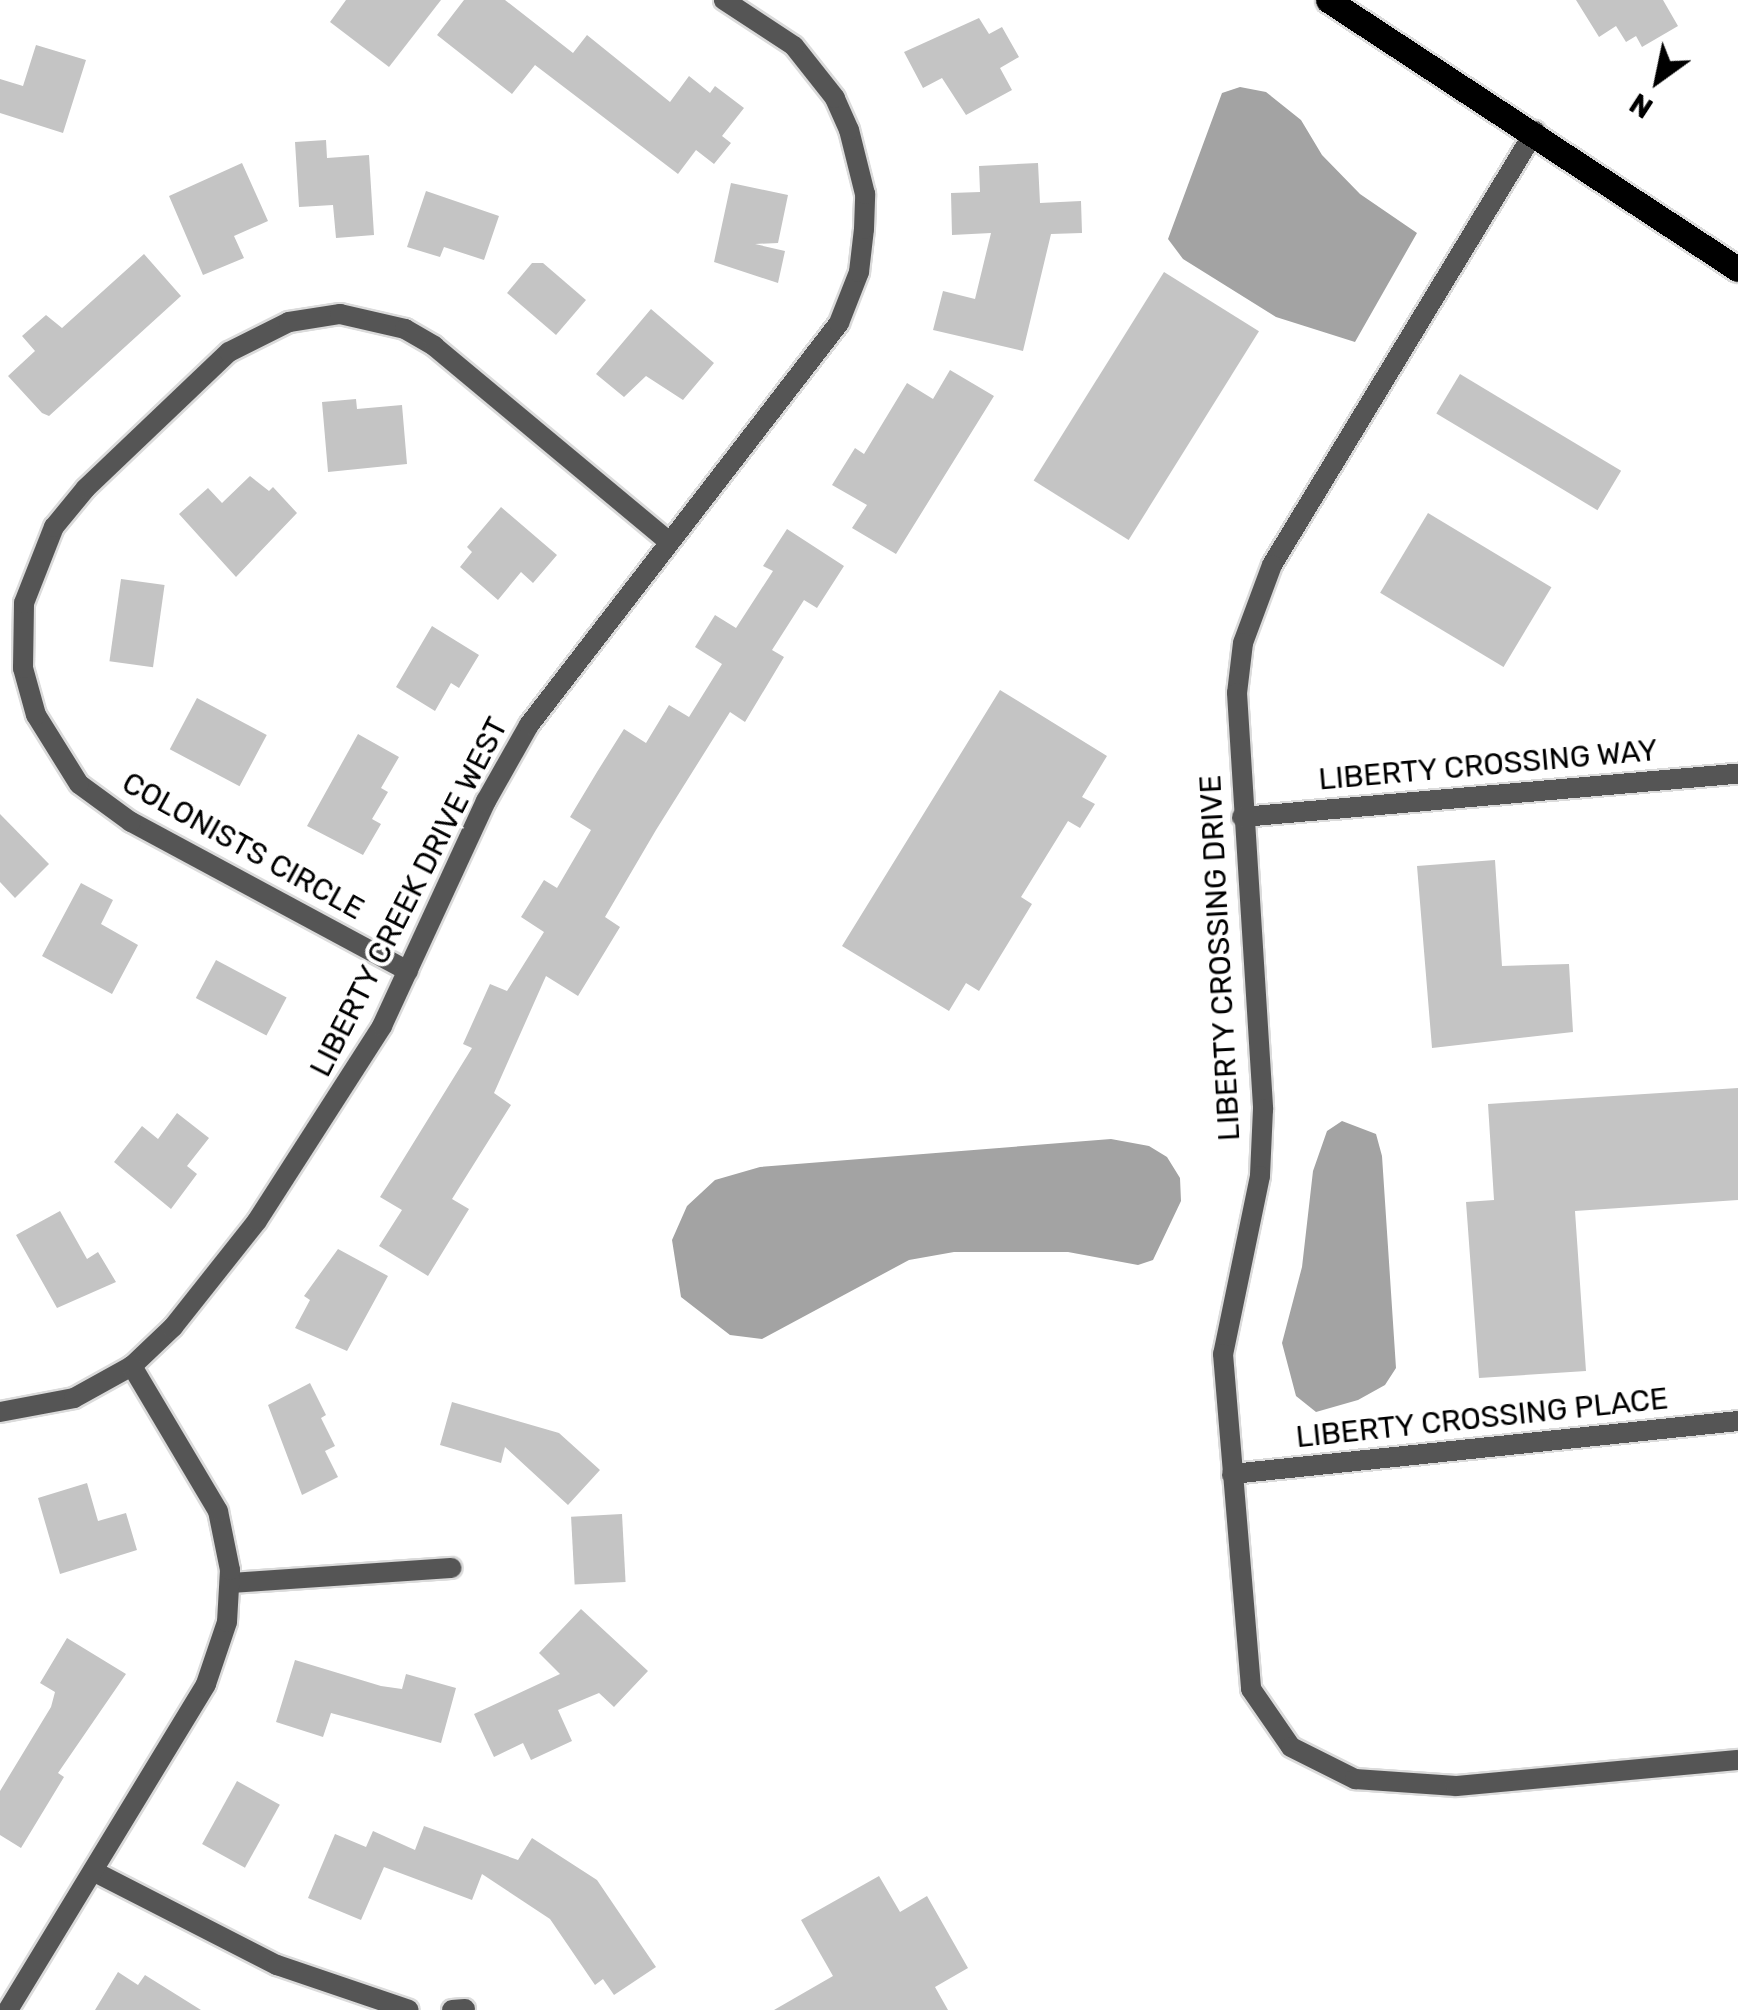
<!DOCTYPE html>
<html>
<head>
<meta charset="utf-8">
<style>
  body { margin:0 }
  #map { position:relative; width:1738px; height:2010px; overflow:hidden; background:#fff; font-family:Rubik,sans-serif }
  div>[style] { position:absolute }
  .water>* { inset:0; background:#a3a3a3 }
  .building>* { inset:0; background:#c4c4c4; transform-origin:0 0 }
  .roads { filter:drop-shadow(2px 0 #dbdbdb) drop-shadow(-2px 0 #dbdbdb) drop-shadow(0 2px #dbdbdb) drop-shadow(0 -2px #dbdbdb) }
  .minor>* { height:20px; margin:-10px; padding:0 10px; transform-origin:10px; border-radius:10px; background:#555 }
  .primary>* { height:25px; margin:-12.5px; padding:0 12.5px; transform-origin:12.5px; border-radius:12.5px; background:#000 }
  span { translate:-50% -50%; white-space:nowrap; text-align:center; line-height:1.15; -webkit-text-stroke:8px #fff; paint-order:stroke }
  .street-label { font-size:30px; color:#000 }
  .north { position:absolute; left:1608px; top:30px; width:100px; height:100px; -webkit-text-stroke:8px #fff; paint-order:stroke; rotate:213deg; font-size:28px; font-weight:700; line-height:40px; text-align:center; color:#000 }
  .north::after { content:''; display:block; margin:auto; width:35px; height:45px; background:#000; clip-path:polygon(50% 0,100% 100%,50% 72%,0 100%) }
</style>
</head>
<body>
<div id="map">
  <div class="water">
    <div style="clip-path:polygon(1240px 87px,1266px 92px,1301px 120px,1322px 155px,1360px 194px,1417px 233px,1355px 342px,1276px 317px,1183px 259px,1168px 239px,1222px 93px)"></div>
    <div style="clip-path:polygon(1342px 1121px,1376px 1134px,1382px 1156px,1396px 1368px,1385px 1385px,1358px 1400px,1316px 1412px,1296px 1396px,1282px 1343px,1302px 1267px,1313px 1171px,1327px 1131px)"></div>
    <div style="clip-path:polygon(1111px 1139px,1149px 1146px,1167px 1157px,1180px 1178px,1181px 1201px,1153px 1260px,1138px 1265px,1068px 1252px,954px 1252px,909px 1260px,762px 1339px,730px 1335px,681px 1297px,672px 1240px,687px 1206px,715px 1180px,760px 1167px)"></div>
  </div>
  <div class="building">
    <div style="clip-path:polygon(346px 0,441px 0,389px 67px,330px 22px)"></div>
    <div style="clip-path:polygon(464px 0,505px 0,573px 53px,587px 35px,670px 102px,689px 76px,710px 93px,715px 86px,744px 108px,722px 136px,731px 143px,714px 164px,696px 150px,678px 174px,535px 65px,512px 94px,437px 35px)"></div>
    <div style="clip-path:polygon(1576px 0,1663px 0,1678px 26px,1642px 47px,1636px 36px,1626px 42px,1616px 26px,1599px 37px)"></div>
    <div style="clip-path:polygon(979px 18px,989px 34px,1002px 27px,1019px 57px,1000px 68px,1012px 90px,966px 115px,942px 78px,923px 88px,904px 52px)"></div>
    <div style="clip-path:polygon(36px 45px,86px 60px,63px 133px,0 113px,0 79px,23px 86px)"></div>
    <div style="clip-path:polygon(326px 140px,327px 158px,369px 155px,374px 235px,336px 238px,333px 205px,299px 207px,295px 142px)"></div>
    <div style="clip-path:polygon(242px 163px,268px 221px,234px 236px,244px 258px,203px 275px,169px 196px)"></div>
    <div style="clip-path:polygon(1038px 163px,1040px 203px,1081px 201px,1082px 233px,1051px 234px,1023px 351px,933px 330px,943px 291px,975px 299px,991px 233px,952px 235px,951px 193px,980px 192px,979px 166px)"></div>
    <div style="clip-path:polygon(731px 183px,788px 195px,778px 243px,755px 244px,785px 251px,778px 283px,714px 262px)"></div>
    <div style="clip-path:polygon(426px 191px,499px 216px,484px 260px,444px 247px,440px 257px,407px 247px)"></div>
    <div style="clip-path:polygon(144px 254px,181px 296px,49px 416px,42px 413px,8px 376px,35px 351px,22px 336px,46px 315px,62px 328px)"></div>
    <div style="clip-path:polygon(532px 263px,543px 263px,586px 300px,556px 335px,507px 293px)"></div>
    <div style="left:1164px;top:272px;width:112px;height:246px;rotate:32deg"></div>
    <div style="clip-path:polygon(651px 309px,714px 363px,683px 400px,646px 376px,624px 397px,596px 374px)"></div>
    <div style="clip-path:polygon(950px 370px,994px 396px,896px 554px,852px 528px,867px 505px,832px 485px,855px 448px,864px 454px,907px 383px,933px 399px)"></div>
    <div style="left:1460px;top:374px;width:188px;height:46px;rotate:31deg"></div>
    <div style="clip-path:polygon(356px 399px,357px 409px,402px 405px,407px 464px,328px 472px,322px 402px)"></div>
    <div style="clip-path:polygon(250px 476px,269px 491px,273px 487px,297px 513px,236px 577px,179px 514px,208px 488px,222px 503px)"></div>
    <div style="clip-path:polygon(501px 507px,557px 555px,533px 583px,521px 572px,498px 600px,460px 567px,472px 552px,467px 547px)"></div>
    <div style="left:1428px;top:513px;width:144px;height:93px;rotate:31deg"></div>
    <div style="clip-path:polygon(787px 529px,844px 566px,817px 608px,804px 600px,772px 650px,784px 657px,745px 722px,730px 712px,656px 830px,605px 917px,620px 927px,578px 996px,546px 976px,494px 1093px,511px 1105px,452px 1199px,469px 1209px,428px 1276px,379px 1246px,402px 1210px,380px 1197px,472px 1048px,463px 1044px,490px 984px,507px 991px,544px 932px,521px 917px,544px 880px,557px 888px,591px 830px,570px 817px,597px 772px,624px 729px,646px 743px,669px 705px,689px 717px,722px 664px,695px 647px,715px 615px,736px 628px,773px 571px,763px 566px)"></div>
    <div style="left:121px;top:579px;width:44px;height:83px;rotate:8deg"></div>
    <div style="clip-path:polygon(432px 626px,479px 655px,459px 688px,451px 683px,435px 711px,396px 687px)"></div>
    <div style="clip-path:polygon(1000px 690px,1107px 756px,1082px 797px,1095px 804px,1080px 828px,1068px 821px,1021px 897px,1032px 904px,979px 991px,966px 983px,949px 1011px,842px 946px)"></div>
    <div style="left:197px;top:698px;width:79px;height:58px;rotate:28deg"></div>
    <div style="clip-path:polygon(358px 734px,399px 757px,381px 788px,388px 792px,372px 819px,381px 824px,363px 855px,307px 826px)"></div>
    <div style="clip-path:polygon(0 814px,49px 864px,15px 898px,0 882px)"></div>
    <div style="clip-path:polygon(1495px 860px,1502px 966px,1569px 964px,1573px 1032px,1432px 1048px,1417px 866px)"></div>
    <div style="clip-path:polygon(81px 883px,113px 900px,101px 924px,138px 945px,112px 994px,42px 956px)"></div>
    <div style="left:216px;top:960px;width:80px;height:43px;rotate:28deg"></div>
    <div style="clip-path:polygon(1738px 1088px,1738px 1200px,1575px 1211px,1586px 1371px,1479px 1378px,1466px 1202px,1494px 1200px,1488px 1104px)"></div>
    <div style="clip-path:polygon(177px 1113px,209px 1138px,187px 1166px,197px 1174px,171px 1209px,114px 1162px,142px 1126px,158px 1139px)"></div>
    <div style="clip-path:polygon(60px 1211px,87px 1259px,98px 1252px,116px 1282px,57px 1308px,16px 1235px)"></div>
    <div style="clip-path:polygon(338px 1249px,388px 1276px,347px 1351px,295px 1328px,310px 1300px,304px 1296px)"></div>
    <div style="clip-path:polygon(310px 1383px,326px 1415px,321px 1418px,335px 1446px,325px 1451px,338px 1477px,302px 1495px,268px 1405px)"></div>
    <div style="clip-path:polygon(452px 1402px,559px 1433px,600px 1470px,568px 1505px,505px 1447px,501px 1463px,440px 1445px)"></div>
    <div style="clip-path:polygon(87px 1483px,98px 1521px,126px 1513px,137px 1550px,60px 1574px,38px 1498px)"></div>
    <div style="left:622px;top:1514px;width:68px;height:51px;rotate:87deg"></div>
    <div style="clip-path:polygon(581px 1609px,648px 1671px,614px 1707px,599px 1693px,558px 1710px,572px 1741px,531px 1760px,523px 1743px,494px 1757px,474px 1714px,560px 1674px,539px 1653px)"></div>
    <div style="clip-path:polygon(67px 1638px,126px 1674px,58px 1773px,64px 1777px,21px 1848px,0 1835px,0 1791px,51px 1707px,55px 1692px,40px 1683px)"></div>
    <div style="clip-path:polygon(295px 1660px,381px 1686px,402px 1689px,406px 1674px,456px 1688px,441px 1743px,331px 1713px,323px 1737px,276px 1722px)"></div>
    <div style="left:237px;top:1781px;width:49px;height:72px;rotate:29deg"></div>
    <div style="clip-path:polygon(424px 1826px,518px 1860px,532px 1838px,597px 1880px,656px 1967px,614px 1995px,603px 1979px,595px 1985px,550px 1919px,482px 1874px,472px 1900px,384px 1867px,361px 1920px,308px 1898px,335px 1834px,366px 1847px,373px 1831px,415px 1850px)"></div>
    <div style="clip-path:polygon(879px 1876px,900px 1912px,927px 1896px,968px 1968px,935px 1987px,948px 2010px,774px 2010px,833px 1976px,801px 1920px)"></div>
    <div style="clip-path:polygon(118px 1972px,138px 1985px,145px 1975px,201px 2010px,95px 2010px)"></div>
  </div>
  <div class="roads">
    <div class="minor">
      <div style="left:1535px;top:131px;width:507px;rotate:121.22deg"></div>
      <div style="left:1272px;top:565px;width:83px;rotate:110.4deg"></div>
      <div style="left:1243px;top:643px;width:50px;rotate:96.8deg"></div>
      <div style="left:1237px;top:693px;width:417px;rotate:86.4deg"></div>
      <div style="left:1263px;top:1109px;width:67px;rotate:92.6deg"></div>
      <div style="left:1260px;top:1176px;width:182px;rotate:101.7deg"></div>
      <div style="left:1223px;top:1354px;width:336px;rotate:85.2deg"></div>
      <div style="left:1251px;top:1689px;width:70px;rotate:55.4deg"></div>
      <div style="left:1291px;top:1747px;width:72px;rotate:26.6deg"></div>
      <div style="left:1355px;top:1779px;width:101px;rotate:4deg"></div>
      <div style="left:1456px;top:1786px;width:283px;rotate:-5.3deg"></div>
      <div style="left:1242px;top:817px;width:498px;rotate:-5deg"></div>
      <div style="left:408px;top:971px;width:315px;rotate:-151.7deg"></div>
      <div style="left:131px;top:822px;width:64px;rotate:-143.8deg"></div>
      <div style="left:79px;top:784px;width:81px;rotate:-121.9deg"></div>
      <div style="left:36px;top:715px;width:49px;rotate:-105.5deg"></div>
      <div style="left:23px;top:668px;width:65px;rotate:-89.1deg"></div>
      <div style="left:24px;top:603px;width:82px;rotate:-68.5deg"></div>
      <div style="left:54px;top:527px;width:50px;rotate:-50.6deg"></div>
      <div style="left:86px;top:488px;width:197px;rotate:-43.6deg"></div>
      <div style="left:229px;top:352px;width:67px;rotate:-26.6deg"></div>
      <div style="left:289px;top:322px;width:52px;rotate:-8.9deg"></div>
      <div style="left:340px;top:314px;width:67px;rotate:13deg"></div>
      <div style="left:405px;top:329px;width:34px;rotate:30deg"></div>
      <div style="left:434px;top:346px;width:306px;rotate:39.8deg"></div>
      <div style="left:0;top:1412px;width:75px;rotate:-10.7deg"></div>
      <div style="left:74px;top:1398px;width:66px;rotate:-28.9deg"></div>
      <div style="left:132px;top:1366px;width:57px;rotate:-43.6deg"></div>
      <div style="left:173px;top:1327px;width:135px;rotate:-51.6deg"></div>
      <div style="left:257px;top:1221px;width:232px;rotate:-57.3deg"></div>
      <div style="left:382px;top:1026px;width:248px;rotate:-65.2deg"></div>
      <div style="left:486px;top:801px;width:87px;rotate:-60.5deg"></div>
      <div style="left:529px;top:725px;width:508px;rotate:-52.36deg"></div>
      <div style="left:839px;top:323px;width:55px;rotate:-68.6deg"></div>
      <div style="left:859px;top:272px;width:43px;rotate:-83.4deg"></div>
      <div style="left:864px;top:229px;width:35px;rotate:-88deg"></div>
      <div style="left:865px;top:194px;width:66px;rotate:-104deg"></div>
      <div style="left:849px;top:130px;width:35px;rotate:-114deg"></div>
      <div style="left:835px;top:98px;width:66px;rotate:-128.3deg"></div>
      <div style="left:794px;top:46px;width:84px;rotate:-146.7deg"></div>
      <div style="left:1232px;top:1474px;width:509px;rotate:-5.98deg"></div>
      <div style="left:230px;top:1583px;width:222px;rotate:-3.9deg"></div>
      <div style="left:93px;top:1871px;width:207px;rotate:27.1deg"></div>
      <div style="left:277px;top:1965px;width:139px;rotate:18.8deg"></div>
      <div style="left:8px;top:2010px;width:381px;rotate:-58.7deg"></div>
      <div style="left:206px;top:1684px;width:65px;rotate:-71.3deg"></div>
      <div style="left:227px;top:1622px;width:52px;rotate:-86.7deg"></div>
      <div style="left:230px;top:1570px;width:60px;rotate:-101.5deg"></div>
      <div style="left:218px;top:1511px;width:169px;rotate:-120.7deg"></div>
      <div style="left:452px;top:2010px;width:13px;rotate:-4deg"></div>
    </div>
    <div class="primary">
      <div style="left:1328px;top:0;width:490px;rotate:33.3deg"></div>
    </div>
  </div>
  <div class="street-label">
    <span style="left:1488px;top:765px;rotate:-5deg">LIBERTY CROSSING WAY</span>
    <span style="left:243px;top:846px;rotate:29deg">COLONISTS CIRCLE</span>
    <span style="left:409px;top:897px;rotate:-63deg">LIBERTY CREEK DRIVE WEST</span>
    <span style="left:1220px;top:958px;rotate:-93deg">LIBERTY CROSSING DRIVE</span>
    <span style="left:1482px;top:1418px;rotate:-6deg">LIBERTY CROSSING PLACE</span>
  </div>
  <div class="north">N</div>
</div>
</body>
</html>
